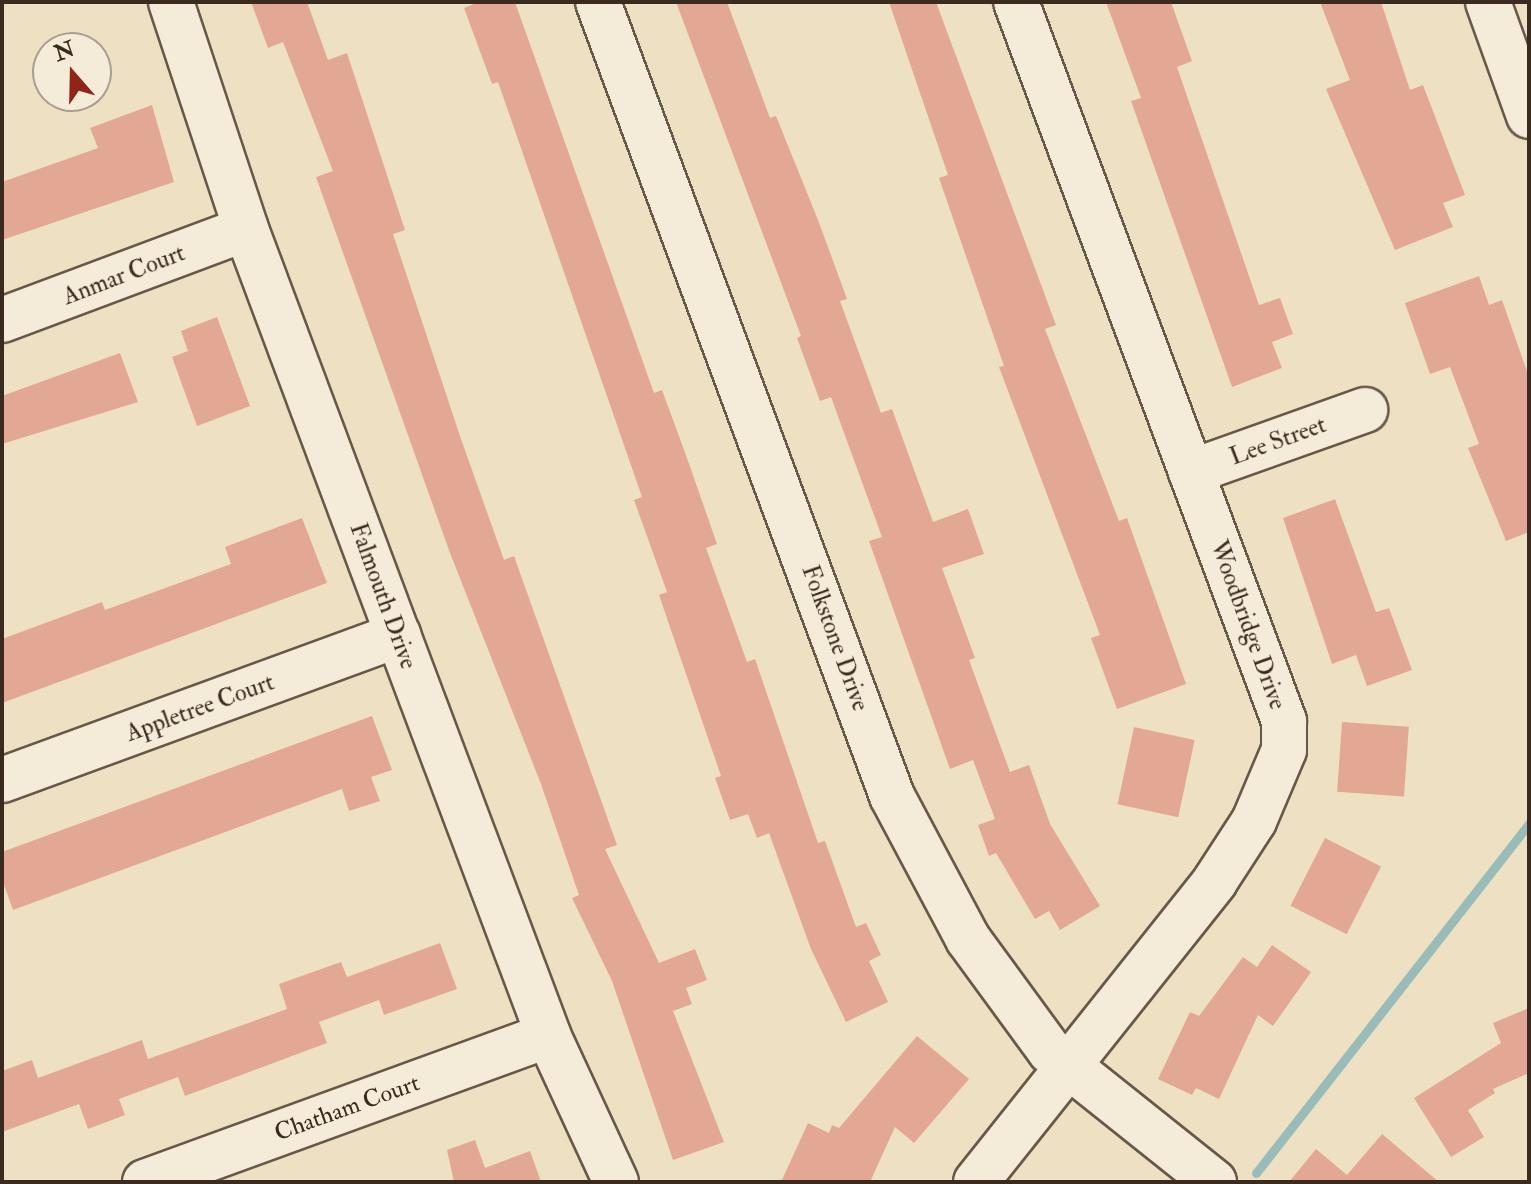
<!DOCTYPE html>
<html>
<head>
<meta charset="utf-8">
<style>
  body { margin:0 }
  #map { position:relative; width:1531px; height:1184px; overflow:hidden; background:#eee1c3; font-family:"IM FELL Double Pica",serif }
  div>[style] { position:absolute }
  .stream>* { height:9px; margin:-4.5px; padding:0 4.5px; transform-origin:4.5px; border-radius:4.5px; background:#9abcb8 }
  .building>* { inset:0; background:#e2a894; transform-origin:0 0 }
  .roads { filter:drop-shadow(2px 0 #685848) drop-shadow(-2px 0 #685848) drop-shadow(0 2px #685848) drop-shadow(0 -2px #685848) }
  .minor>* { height:44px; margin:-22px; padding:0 22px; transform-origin:22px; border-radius:22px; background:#f4ecd8 }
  span { translate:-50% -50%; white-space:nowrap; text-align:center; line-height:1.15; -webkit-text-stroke:6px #f4ecd8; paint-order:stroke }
  .street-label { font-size:24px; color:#3b2b1f }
  .frame { position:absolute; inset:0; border:4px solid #3b2b1f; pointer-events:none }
  .north { position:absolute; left:32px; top:32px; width:80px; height:80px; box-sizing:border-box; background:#f4ecd8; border:2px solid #aa9f8e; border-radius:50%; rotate:340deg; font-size:22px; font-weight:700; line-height:32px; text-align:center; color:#3b2b1f }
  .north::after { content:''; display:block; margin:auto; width:28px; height:36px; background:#8f2418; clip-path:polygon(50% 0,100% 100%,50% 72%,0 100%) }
</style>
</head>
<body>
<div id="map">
  <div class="stream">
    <div style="left:1256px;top:1173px;width:444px;rotate:-52deg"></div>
  </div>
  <div class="building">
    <div style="clip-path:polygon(251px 2px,307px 2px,328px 60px,347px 53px,405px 230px,393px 234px,461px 439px,504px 560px,514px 556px,617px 845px,605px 849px,659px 963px,695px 949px,707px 980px,686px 988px,692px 1004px,673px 1011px,724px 1142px,673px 1160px,612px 981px,572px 898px,579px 895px,541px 784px,450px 553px,316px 177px,333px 171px,283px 42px,268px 48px)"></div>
    <div style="clip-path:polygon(479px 2px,515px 2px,654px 393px,662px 390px,687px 458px,717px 544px,706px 548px,747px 662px,755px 659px,818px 843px,825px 841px,856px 927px,866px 923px,881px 955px,869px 961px,888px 1002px,846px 1022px,811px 949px,769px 833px,757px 838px,748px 814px,730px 820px,715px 778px,721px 776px,659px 595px,667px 592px,634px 500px,642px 497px,498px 82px,492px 84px,464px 8px)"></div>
    <div style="clip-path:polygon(676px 2px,727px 2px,770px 118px,776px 116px,818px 220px,847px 299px,840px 301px,881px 413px,892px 409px,933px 522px,968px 509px,984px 554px,942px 568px,975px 658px,969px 660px,1010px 772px,1029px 765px,1050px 824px,1100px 906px,1060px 930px,1049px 911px,1035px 919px,996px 853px,989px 856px,978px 825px,995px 819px,973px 760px,950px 769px,869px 541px,882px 537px,831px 397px,820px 401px,797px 338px,801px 336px)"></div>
    <div style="clip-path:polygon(889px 2px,936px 2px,1056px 325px,1045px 329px,1119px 521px,1127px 518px,1186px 684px,1117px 709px,1091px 638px,1100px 635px,999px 367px,1004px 366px,939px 178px,948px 175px)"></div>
    <div style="clip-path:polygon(1106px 2px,1171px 2px,1192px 61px,1177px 67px,1259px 305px,1280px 298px,1293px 334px,1272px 342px,1282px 368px,1232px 387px,1131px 101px,1141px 98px)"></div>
    <div style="clip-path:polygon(1320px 2px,1381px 2px,1410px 90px,1423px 85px,1465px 195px,1443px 203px,1453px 227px,1395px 250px,1326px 89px,1350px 80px)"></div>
    <div style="clip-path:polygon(152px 105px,174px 182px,2px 240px,2px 182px,98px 148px,90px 128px)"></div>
    <div style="clip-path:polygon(1479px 276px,1489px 305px,1502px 300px,1529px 377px,1529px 532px,1506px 541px,1468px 448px,1479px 444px,1450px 367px,1430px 374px,1405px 303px)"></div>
    <div style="clip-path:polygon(217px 317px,250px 406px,197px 426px,172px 357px,188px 351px,181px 331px)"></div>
    <div style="clip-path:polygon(120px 353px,138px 402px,2px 444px,2px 396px)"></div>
    <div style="clip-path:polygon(1335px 499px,1376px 612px,1389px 608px,1412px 670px,1367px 686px,1356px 655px,1332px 664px,1283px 518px)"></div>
    <div style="clip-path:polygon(302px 518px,327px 583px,2px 703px,2px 639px,102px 602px,105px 610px,231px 564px,225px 547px)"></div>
    <div style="clip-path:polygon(372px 716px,392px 770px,371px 777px,380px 801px,349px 811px,342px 789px,13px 910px,2px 879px,2px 852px)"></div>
    <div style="left:1342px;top:722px;width:67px;height:70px;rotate:4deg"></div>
    <div style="left:1134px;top:727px;width:62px;height:79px;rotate:12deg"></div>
    <div style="left:1325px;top:838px;width:63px;height:76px;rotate:27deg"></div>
    <div style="clip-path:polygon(440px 943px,457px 989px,384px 1015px,379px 1000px,319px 1022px,327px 1043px,185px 1096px,178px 1077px,119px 1099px,125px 1115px,88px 1129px,79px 1104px,2px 1132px,2px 1071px,32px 1060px,38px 1078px,142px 1040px,148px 1059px,287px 1009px,279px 984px,341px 962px,347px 977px)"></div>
    <div style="clip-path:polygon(1272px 945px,1311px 972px,1273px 1026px,1258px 1015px,1219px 1099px,1196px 1088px,1192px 1095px,1158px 1079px,1190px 1012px,1199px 1016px,1243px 957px,1257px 967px)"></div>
    <div style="clip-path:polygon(1529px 1008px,1529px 1073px,1493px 1089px,1495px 1093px,1468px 1110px,1484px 1137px,1451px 1157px,1414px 1098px,1501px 1043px,1493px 1023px)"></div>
    <div style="clip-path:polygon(917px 1036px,969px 1079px,914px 1143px,895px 1127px,870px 1182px,781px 1182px,808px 1123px,829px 1133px,832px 1125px,839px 1128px)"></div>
    <div style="clip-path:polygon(1382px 1134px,1439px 1182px,1289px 1182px,1316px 1149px,1347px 1175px)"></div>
    <div style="clip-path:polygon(475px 1140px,485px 1168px,530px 1151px,541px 1182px,454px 1182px,447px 1150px)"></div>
  </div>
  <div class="roads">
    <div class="minor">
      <div style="left:171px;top:2px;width:239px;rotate:71.7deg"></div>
      <div style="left:246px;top:229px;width:434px;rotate:69.5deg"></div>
      <div style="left:398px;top:635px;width:427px;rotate:69.4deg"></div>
      <div style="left:548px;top:1035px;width:162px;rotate:65.2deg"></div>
      <div style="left:598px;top:2px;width:847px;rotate:69.68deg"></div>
      <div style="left:892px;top:796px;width:162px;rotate:62deg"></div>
      <div style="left:968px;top:939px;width:139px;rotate:53.8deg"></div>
      <div style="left:1050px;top:1051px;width:210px;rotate:38.6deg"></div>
      <div style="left:1488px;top:2px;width:121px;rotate:70.2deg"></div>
      <div style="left:2px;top:320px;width:260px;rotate:-20.5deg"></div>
      <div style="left:1191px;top:472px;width:185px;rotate:-19.6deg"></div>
      <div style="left:2px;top:780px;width:422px;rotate:-20.1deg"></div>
      <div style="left:145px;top:1182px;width:429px;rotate:-20deg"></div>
      <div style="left:976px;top:1182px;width:384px;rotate:-51.5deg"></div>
      <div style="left:1215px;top:881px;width:72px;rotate:-57deg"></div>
      <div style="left:1254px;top:821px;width:77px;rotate:-67.1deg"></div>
      <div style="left:1284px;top:750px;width:29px;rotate:-90deg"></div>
      <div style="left:1284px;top:721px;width:767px;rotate:-110.44deg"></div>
    </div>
  </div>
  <div class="street-label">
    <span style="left:124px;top:275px;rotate:-21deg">Anmar Court</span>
    <span style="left:1278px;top:441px;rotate:-20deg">Lee Street</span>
    <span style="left:383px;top:596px;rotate:70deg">Falmouth Drive</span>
    <span style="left:1248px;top:625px;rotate:70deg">Woodbridge Drive</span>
    <span style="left:835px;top:638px;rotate:70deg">Folkstone Drive</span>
    <span style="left:200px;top:708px;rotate:-20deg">Appletree Court</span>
    <span style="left:347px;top:1108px;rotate:-20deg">Chatham Court</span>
  </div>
  <div class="frame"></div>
  <div class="north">N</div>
</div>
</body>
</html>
